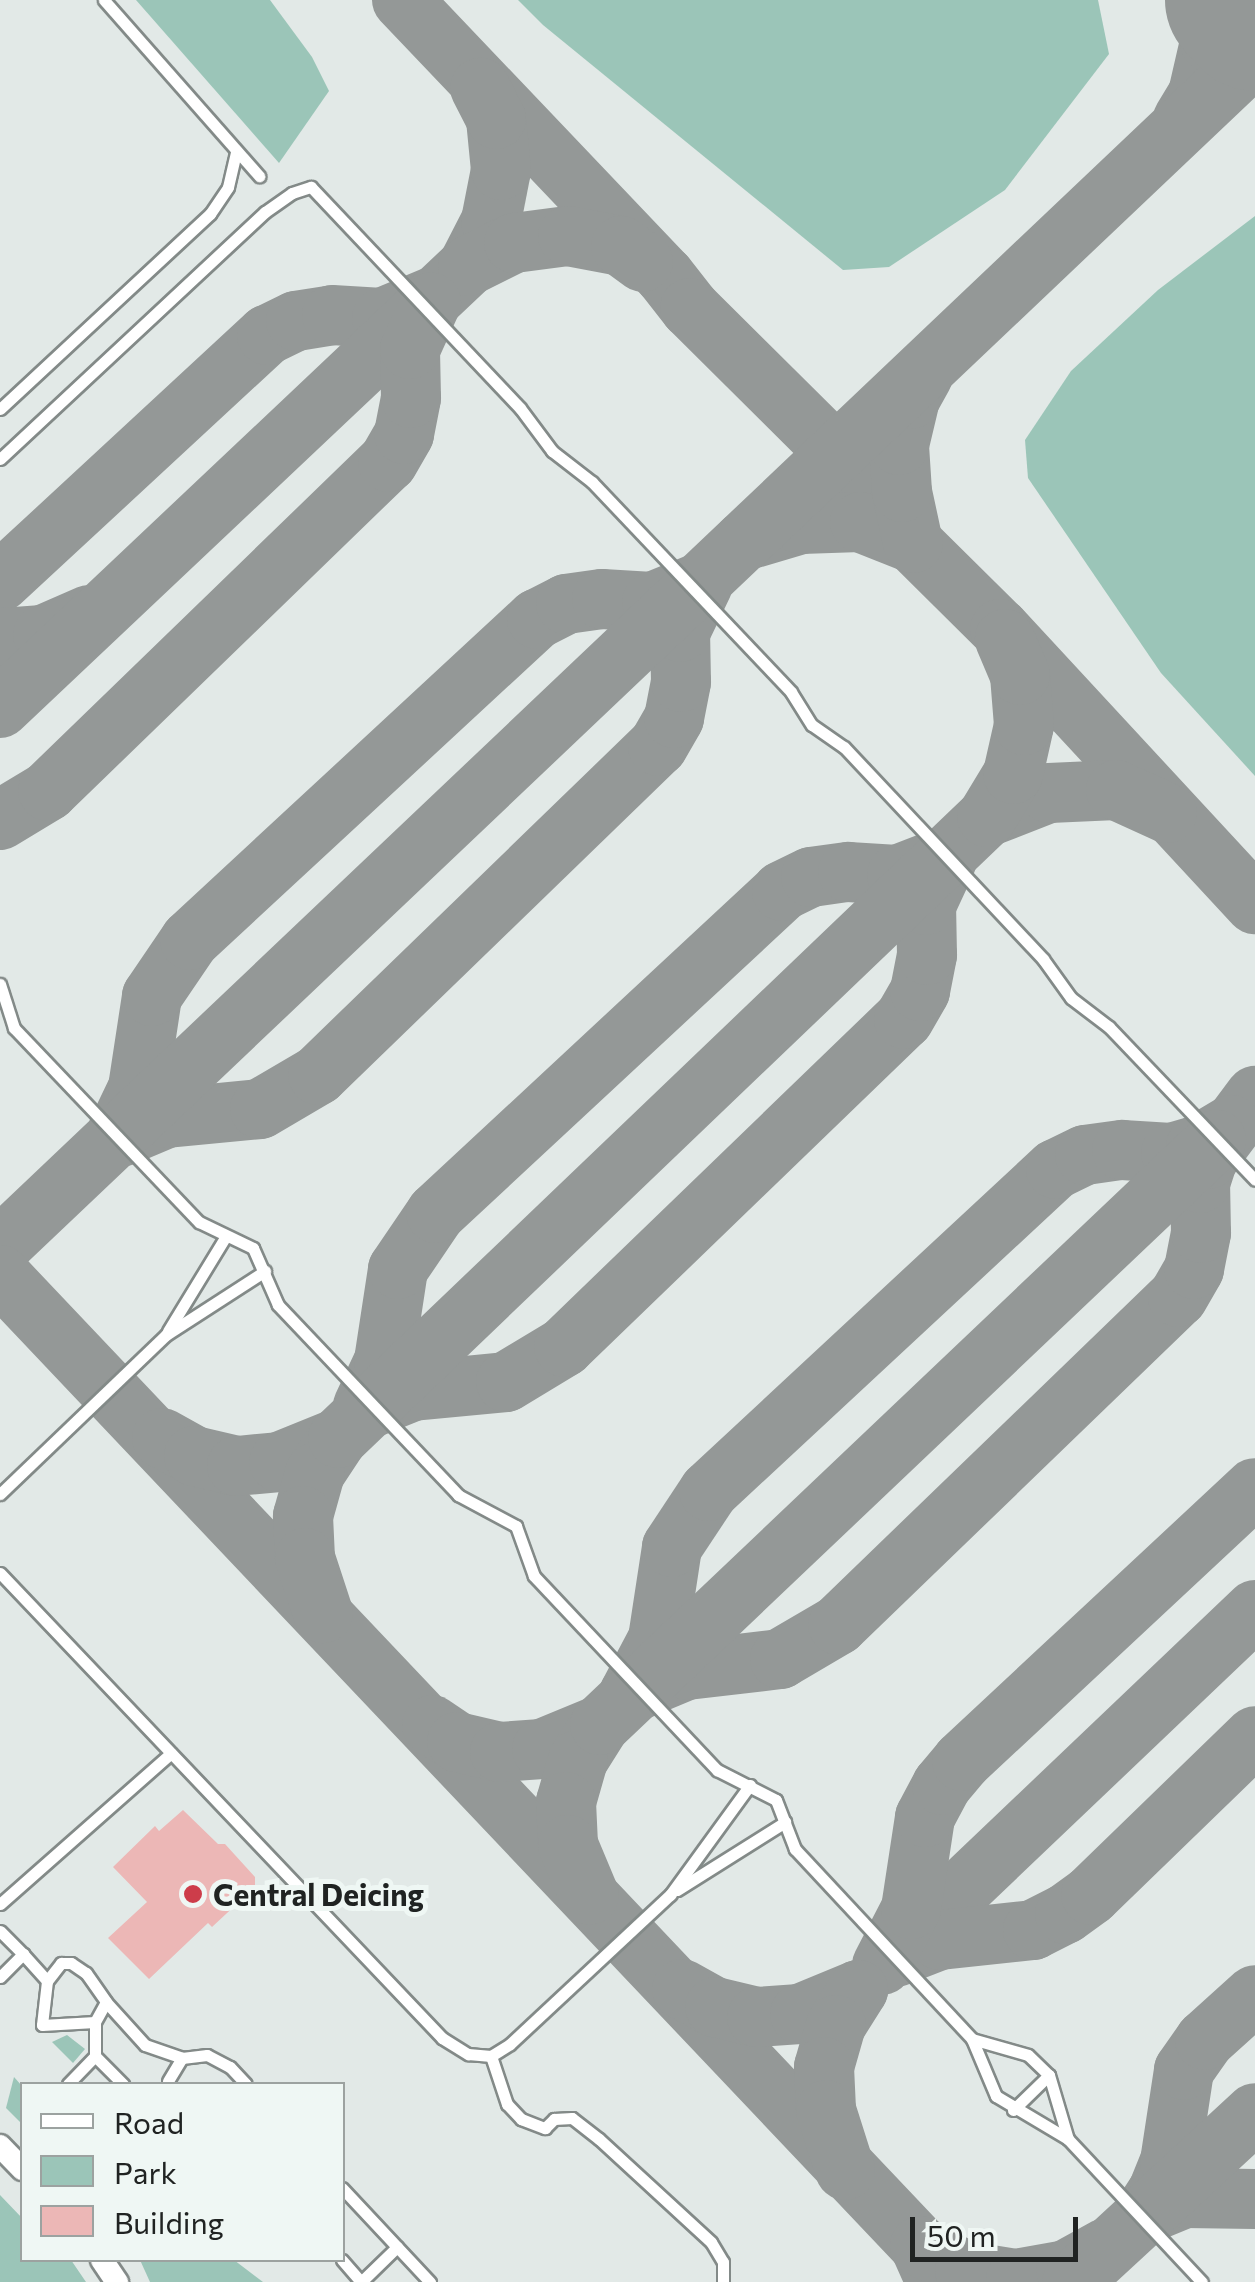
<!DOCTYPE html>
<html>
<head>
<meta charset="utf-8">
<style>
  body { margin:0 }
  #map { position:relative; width:1255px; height:2282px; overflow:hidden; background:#e2e9e7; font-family:Commissioner,sans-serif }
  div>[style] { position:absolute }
  .green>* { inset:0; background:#9bc5b8 }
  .taxiway>* { height:60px; margin:-30px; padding:0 30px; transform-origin:30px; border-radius:30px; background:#949897 }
  .runway>* { height:150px; margin:-75px; padding:0 75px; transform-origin:75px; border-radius:75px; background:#949897 }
  .building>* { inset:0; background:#ecb7b6 }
  .roads { filter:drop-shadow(2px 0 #838a88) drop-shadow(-2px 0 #838a88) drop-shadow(0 2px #838a88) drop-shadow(0 -2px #838a88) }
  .service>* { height:11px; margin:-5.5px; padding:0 5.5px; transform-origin:5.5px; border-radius:5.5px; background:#fff }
  .minor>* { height:22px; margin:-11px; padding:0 11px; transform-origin:11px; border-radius:11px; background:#fff }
  .dots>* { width:28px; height:28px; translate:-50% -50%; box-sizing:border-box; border:5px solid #eff7f4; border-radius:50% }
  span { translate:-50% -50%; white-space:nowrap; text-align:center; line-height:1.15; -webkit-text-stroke:10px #eff7f4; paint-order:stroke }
  .poi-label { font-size:30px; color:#202322; font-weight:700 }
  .left { translate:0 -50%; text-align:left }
  .legend { position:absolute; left:20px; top:2082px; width:325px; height:180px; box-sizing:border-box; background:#eff7f4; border:2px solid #9ca2a0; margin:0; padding:12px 18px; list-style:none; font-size:30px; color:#202322 }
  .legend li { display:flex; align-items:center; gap:20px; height:50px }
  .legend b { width:50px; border:2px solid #9ca2a0 }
  .scale { position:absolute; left:910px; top:2217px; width:168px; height:45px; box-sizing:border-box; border:5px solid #202322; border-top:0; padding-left:12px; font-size:30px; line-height:35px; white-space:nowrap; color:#202322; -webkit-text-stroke:8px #eff7f4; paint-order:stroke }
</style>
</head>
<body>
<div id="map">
  <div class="green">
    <div style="clip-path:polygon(136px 0,270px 0,312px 57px,329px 91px,279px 163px)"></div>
    <div style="clip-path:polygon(518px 0,1098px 0,1109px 54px,1005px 190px,889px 267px,843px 270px,543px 25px)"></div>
    <div style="clip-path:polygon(1255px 216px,1255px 776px,1161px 673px,1028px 478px,1025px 440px,1071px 371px,1158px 290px)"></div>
    <div style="clip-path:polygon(67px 2035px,85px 2049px,73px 2063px,52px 2042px)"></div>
    <div style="clip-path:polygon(14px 2077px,22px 2086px,22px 2124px,6px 2108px)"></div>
    <div style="clip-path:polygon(0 2195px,22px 2218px,22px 2260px,71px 2260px,86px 2282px,0 2282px)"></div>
    <div style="clip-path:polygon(140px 2260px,234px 2260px,263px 2282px,150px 2282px)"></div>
  </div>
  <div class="taxiway">
    <div style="left:402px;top:0;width:381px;rotate:46.4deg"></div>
    <div style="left:665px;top:276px;width:41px;rotate:52deg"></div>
    <div style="left:690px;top:308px;width:207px;rotate:44.8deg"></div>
    <div style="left:837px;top:454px;width:117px;rotate:49.5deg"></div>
    <div style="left:913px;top:543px;width:122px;rotate:44.7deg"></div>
    <div style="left:1000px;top:629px;width:375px;rotate:47.2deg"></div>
    <div style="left:1183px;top:119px;width:29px;rotate:-59deg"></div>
    <div style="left:1198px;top:94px;width:53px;rotate:-77deg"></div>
    <div style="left:1210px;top:42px;width:42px;rotate:-94.1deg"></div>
    <div style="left:468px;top:266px;width:51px;rotate:-62.9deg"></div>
    <div style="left:491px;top:221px;width:52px;rotate:-78.9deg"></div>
    <div style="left:501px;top:170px;width:51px;rotate:-95.6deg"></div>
    <div style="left:496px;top:119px;width:35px;rotate:-117deg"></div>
    <div style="left:744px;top:541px;width:59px;rotate:-16.6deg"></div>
    <div style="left:801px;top:524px;width:59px;rotate:-1.9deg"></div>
    <div style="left:860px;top:522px;width:57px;rotate:21.6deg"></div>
    <div style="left:913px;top:543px;width:52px;rotate:-102.2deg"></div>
    <div style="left:902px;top:492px;width:47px;rotate:-93.7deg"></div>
    <div style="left:899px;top:445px;width:47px;rotate:-76.6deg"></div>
    <div style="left:910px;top:399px;width:26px;rotate:-61deg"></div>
    <div style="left:0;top:582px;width:364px;rotate:-42.8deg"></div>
    <div style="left:267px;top:335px;width:32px;rotate:-26deg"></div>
    <div style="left:296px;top:321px;width:36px;rotate:-9deg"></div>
    <div style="left:332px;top:315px;width:50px;rotate:3.4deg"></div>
    <div style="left:382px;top:318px;width:54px;rotate:-22.8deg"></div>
    <div style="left:0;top:638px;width:43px;rotate:-4deg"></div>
    <div style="left:43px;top:635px;width:50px;rotate:-23.5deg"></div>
    <div style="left:0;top:708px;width:644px;rotate:-43.36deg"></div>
    <div style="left:468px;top:266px;width:51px;rotate:-26.6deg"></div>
    <div style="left:514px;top:243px;width:54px;rotate:-7.4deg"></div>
    <div style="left:568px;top:236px;width:54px;rotate:10.7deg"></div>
    <div style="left:621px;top:246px;width:27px;rotate:36deg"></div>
    <div style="left:987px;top:817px;width:66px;rotate:-21.2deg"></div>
    <div style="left:1049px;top:793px;width:67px;rotate:-2.6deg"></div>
    <div style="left:1116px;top:790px;width:56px;rotate:24.3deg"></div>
    <div style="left:0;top:820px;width:56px;rotate:-31.1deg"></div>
    <div style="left:48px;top:791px;width:473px;rotate:-44.1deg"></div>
    <div style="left:388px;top:462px;width:32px;rotate:-60deg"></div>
    <div style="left:404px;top:434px;width:37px;rotate:-79deg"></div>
    <div style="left:411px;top:398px;width:49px;rotate:-91.2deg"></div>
    <div style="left:410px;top:349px;width:51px;rotate:-65.5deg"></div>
    <div style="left:118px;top:1130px;width:47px;rotate:-64.5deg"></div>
    <div style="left:138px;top:1088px;width:93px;rotate:-81.3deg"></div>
    <div style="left:152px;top:996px;width:68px;rotate:-55.8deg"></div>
    <div style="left:190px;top:940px;width:473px;rotate:-42.8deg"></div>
    <div style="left:537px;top:619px;width:33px;rotate:-27deg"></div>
    <div style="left:566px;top:604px;width:36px;rotate:-8deg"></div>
    <div style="left:602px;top:599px;width:50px;rotate:3.4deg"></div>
    <div style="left:652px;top:602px;width:53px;rotate:-22.2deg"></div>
    <div style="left:124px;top:1136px;width:47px;rotate:-22.7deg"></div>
    <div style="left:167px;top:1118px;width:93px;rotate:-5.5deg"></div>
    <div style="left:260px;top:1109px;width:67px;rotate:-30.4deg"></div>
    <div style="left:318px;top:1075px;width:473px;rotate:-44.1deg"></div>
    <div style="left:658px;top:746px;width:32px;rotate:-60deg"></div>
    <div style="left:674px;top:718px;width:37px;rotate:-79deg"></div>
    <div style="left:681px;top:682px;width:50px;rotate:-91.1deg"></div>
    <div style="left:680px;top:632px;width:53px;rotate:-64.4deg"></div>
    <div style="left:0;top:1247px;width:1730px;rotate:-43.5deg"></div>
    <div style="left:0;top:1275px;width:1338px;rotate:46.54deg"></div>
    <div style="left:920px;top:2246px;width:39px;rotate:66deg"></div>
    <div style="left:363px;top:1406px;width:50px;rotate:-65deg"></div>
    <div style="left:384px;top:1361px;width:93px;rotate:-81.3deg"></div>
    <div style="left:398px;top:1269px;width:68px;rotate:-55.8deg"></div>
    <div style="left:436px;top:1213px;width:473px;rotate:-42.9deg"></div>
    <div style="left:782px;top:891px;width:32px;rotate:-26deg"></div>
    <div style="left:811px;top:877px;width:37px;rotate:-8deg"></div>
    <div style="left:848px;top:872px;width:49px;rotate:3.5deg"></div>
    <div style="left:897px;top:875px;width:50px;rotate:-21deg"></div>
    <div style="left:371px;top:1408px;width:45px;rotate:-22deg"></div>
    <div style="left:413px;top:1391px;width:93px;rotate:-5.5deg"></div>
    <div style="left:506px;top:1382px;width:68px;rotate:-31.1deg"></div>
    <div style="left:564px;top:1347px;width:472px;rotate:-44deg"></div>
    <div style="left:904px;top:1019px;width:32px;rotate:-60deg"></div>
    <div style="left:920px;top:991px;width:37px;rotate:-79deg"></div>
    <div style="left:927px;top:955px;width:50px;rotate:-91.1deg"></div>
    <div style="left:926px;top:905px;width:50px;rotate:-65deg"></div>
    <div style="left:162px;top:1438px;width:37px;rotate:29deg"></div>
    <div style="left:194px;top:1456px;width:44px;rotate:13.1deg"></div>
    <div style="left:237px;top:1466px;width:42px;rotate:-5.4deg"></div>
    <div style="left:279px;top:1462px;width:64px;rotate:-22.1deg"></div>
    <div style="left:338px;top:1438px;width:42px;rotate:123.3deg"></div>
    <div style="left:315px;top:1473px;width:45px;rotate:105.6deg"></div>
    <div style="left:303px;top:1516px;width:42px;rotate:87.3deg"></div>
    <div style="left:305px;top:1558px;width:58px;rotate:71.9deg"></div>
    <div style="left:338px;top:1438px;width:898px;rotate:-43.74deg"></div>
    <div style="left:987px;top:817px;width:50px;rotate:-58.8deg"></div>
    <div style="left:1013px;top:774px;width:50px;rotate:-77.3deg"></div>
    <div style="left:1024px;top:725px;width:50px;rotate:-94.6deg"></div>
    <div style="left:1020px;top:675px;width:39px;rotate:-113deg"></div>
    <div style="left:629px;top:1694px;width:63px;rotate:-22.5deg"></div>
    <div style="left:687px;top:1670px;width:94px;rotate:-6.7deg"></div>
    <div style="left:780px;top:1659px;width:67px;rotate:-30.4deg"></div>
    <div style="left:838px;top:1625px;width:472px;rotate:-44deg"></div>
    <div style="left:1178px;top:1297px;width:32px;rotate:-60deg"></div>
    <div style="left:1194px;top:1269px;width:37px;rotate:-79deg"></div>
    <div style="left:1201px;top:1233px;width:50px;rotate:-91.1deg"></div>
    <div style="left:1200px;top:1183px;width:25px;rotate:-72deg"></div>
    <div style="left:1208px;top:1159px;width:79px;rotate:-53.3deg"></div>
    <div style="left:629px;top:1694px;width:62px;rotate:-62.2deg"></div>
    <div style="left:658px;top:1639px;width:93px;rotate:-81.3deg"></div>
    <div style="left:672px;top:1547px;width:67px;rotate:-56.5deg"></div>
    <div style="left:709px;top:1491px;width:473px;rotate:-42.9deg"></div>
    <div style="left:1056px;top:1169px;width:32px;rotate:-26deg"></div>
    <div style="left:1085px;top:1155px;width:37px;rotate:-8deg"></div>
    <div style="left:1122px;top:1150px;width:49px;rotate:3.5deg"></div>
    <div style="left:1171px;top:1153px;width:26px;rotate:-16deg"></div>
    <div style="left:1196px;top:1146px;width:41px;rotate:-31deg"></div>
    <div style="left:432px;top:1725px;width:30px;rotate:34deg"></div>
    <div style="left:457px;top:1742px;width:44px;rotate:13.1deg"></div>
    <div style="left:500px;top:1752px;width:42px;rotate:-4.1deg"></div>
    <div style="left:542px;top:1749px;width:63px;rotate:-22.5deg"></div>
    <div style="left:600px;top:1725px;width:41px;rotate:122.2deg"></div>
    <div style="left:578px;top:1760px;width:44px;rotate:105.9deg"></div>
    <div style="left:566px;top:1802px;width:43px;rotate:87.3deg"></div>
    <div style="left:568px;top:1845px;width:54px;rotate:67.2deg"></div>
    <div style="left:600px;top:1725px;width:850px;rotate:-43.52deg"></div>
    <div style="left:898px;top:1950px;width:493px;rotate:-43.6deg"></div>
    <div style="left:896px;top:1957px;width:47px;rotate:-21.1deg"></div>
    <div style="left:940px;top:1940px;width:94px;rotate:-6.1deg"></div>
    <div style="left:1033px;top:1930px;width:36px;rotate:-27deg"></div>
    <div style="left:1065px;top:1914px;width:32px;rotate:-36deg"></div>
    <div style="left:1091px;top:1895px;width:228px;rotate:-44.1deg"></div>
    <div style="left:882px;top:1965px;width:63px;rotate:-62.6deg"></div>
    <div style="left:911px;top:1909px;width:93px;rotate:-81.3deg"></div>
    <div style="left:925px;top:1817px;width:36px;rotate:-62deg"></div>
    <div style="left:942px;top:1785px;width:31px;rotate:-50deg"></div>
    <div style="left:962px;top:1761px;width:400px;rotate:-43deg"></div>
    <div style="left:682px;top:1989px;width:38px;rotate:29deg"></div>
    <div style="left:715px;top:2007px;width:43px;rotate:13.4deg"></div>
    <div style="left:757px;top:2017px;width:43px;rotate:-4deg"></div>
    <div style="left:800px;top:2014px;width:63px;rotate:-22.5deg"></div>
    <div style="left:858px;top:1990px;width:41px;rotate:122.2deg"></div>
    <div style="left:836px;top:2025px;width:44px;rotate:105.9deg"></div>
    <div style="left:824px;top:2067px;width:43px;rotate:87.3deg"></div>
    <div style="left:826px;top:2110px;width:63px;rotate:72.4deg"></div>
    <div style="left:1146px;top:2214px;width:42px;rotate:-22.3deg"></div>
    <div style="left:1185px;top:2198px;width:70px;rotate:0.8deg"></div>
    <div style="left:1141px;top:2217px;width:31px;rotate:-57deg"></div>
    <div style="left:1158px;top:2191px;width:31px;rotate:-68deg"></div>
    <div style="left:1170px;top:2162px;width:93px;rotate:-81.3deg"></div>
    <div style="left:1184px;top:2070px;width:37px;rotate:-55deg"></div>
    <div style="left:1205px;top:2040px;width:67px;rotate:-42deg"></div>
    <div style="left:920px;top:2246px;width:51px;rotate:29.1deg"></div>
    <div style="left:965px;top:2271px;width:52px;rotate:8.9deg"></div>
    <div style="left:1016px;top:2279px;width:51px;rotate:-10.2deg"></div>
    <div style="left:1066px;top:2270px;width:46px;rotate:-28.8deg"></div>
    <div style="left:1072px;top:2282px;width:249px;rotate:-42.7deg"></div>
  </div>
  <div class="runway">
    <div style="left:1240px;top:0;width:22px;rotate:47deg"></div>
  </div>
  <div class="building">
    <div style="clip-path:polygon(183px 1810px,218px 1844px,225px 1844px,255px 1877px,255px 1887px,212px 1927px,208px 1923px,149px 1979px,108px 1938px,147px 1902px,113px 1867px,155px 1826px,159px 1831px)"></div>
  </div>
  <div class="roads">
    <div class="service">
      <div style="left:104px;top:0;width:235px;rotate:48.6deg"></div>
      <div style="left:0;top:409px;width:287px;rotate:-42.9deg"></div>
      <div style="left:210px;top:214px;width:32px;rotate:-56deg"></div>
      <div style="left:228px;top:187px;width:37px;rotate:-77deg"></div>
      <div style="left:0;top:459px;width:362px;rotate:-43deg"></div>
      <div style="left:265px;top:212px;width:33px;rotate:-35deg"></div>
      <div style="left:292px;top:193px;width:20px;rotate:-18deg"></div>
      <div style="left:311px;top:187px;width:304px;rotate:46.6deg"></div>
      <div style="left:520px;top:408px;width:54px;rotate:53.3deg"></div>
      <div style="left:552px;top:451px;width:51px;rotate:37.8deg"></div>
      <div style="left:592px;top:482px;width:289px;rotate:46.5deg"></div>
      <div style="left:791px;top:692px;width:39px;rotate:58deg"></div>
      <div style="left:812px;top:725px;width:39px;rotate:35deg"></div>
      <div style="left:844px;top:747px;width:291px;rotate:46.8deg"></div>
      <div style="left:1043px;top:959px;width:48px;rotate:54.3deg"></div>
      <div style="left:1071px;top:998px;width:48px;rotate:37.3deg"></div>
      <div style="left:1109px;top:1027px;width:211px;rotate:46.3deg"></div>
      <div style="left:0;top:984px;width:46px;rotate:72.3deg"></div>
      <div style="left:14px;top:1028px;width:268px;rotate:46.4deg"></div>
      <div style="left:199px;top:1222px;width:60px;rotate:25.7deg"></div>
      <div style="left:253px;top:1248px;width:62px;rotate:66.3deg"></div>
      <div style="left:278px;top:1305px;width:262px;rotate:46.5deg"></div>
      <div style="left:458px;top:1495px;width:66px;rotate:28.1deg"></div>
      <div style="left:516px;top:1526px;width:53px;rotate:70.2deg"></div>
      <div style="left:534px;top:1576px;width:267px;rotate:46.7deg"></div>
      <div style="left:717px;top:1770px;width:66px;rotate:27deg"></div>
      <div style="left:776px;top:1800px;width:53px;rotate:68.8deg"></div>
      <div style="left:795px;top:1849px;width:260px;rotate:47deg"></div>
      <div style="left:972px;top:2039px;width:62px;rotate:67.2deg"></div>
      <div style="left:996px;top:2096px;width:84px;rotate:30.8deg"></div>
      <div style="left:1068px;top:2139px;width:196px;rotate:46.9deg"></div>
      <div style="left:168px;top:1331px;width:111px;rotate:-58.6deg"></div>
      <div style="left:0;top:1494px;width:230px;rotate:-43.8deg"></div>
      <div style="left:166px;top:1335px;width:118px;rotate:-32.9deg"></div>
      <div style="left:0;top:1573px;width:642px;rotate:46.45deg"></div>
      <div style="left:442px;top:2038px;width:31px;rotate:32deg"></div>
      <div style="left:468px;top:2054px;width:23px;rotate:5deg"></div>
      <div style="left:491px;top:2056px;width:22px;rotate:-32deg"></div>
      <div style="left:510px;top:2044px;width:219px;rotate:-43deg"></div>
      <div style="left:670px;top:1895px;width:136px;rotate:-54deg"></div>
      <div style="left:677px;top:1890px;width:128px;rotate:-32.2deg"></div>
      <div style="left:0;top:1904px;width:228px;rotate:-41.4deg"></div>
      <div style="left:0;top:1931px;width:33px;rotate:45deg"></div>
      <div style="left:0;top:1977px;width:33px;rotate:-45deg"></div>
      <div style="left:23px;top:1954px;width:36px;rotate:48deg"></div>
      <div style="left:47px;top:1981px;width:44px;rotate:96.5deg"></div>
      <div style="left:42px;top:2025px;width:53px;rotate:-3.2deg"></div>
      <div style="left:95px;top:2022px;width:34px;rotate:90deg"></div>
      <div style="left:95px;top:2056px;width:39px;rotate:134deg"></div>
      <div style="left:47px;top:1981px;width:23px;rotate:-52deg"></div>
      <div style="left:61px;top:1963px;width:10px"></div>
      <div style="left:71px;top:1963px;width:18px;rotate:34deg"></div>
      <div style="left:86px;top:1973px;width:35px;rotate:55deg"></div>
      <div style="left:106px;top:2002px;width:23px;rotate:119deg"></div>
      <div style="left:106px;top:2002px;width:58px;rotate:47.8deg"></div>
      <div style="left:145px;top:2045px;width:39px;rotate:19deg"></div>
      <div style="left:972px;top:2039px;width:58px;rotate:15.9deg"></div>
      <div style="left:1028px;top:2055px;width:29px;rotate:44deg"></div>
      <div style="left:1049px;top:2075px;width:67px;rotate:73.5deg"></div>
      <div style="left:95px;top:2056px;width:40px;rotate:45deg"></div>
      <div style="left:491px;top:2056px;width:51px;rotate:71.6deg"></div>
      <div style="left:507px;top:2104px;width:21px;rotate:47deg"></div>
      <div style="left:521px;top:2119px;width:26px;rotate:21deg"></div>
      <div style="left:545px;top:2128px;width:13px;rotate:-45deg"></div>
      <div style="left:554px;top:2119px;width:18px;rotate:-3deg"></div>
      <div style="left:572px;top:2118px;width:34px;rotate:38deg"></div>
      <div style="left:599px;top:2139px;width:152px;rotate:42.6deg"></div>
      <div style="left:711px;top:2242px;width:23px;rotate:59deg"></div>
      <div style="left:723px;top:2262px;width:20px;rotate:90deg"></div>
      <div style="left:168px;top:2081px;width:27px;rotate:-59deg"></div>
      <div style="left:182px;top:2058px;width:25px;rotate:-7deg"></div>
      <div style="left:207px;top:2055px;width:26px;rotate:28deg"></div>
      <div style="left:230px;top:2067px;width:23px;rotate:47deg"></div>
      <div style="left:1013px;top:2110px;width:50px;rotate:-44.2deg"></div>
      <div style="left:342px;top:2188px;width:129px;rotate:46.9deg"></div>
      <div style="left:342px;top:2260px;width:29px;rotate:49deg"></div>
      <div style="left:362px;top:2281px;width:49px;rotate:-44.2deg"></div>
    </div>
    <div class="minor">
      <div style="left:0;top:2146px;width:32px;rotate:46deg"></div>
      <div style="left:102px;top:2260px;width:27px;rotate:56deg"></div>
    </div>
  </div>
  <div class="dots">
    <div style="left:193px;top:1894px;background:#cd3d4a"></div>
  </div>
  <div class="poi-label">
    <span class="left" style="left:213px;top:1894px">Central Deicing</span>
  </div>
  <ul class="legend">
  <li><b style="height:12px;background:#fff"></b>Road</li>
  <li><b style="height:28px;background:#9bc5b8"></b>Park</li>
  <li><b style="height:28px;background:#ecb7b6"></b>Building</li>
  </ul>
  <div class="scale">50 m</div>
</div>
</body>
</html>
